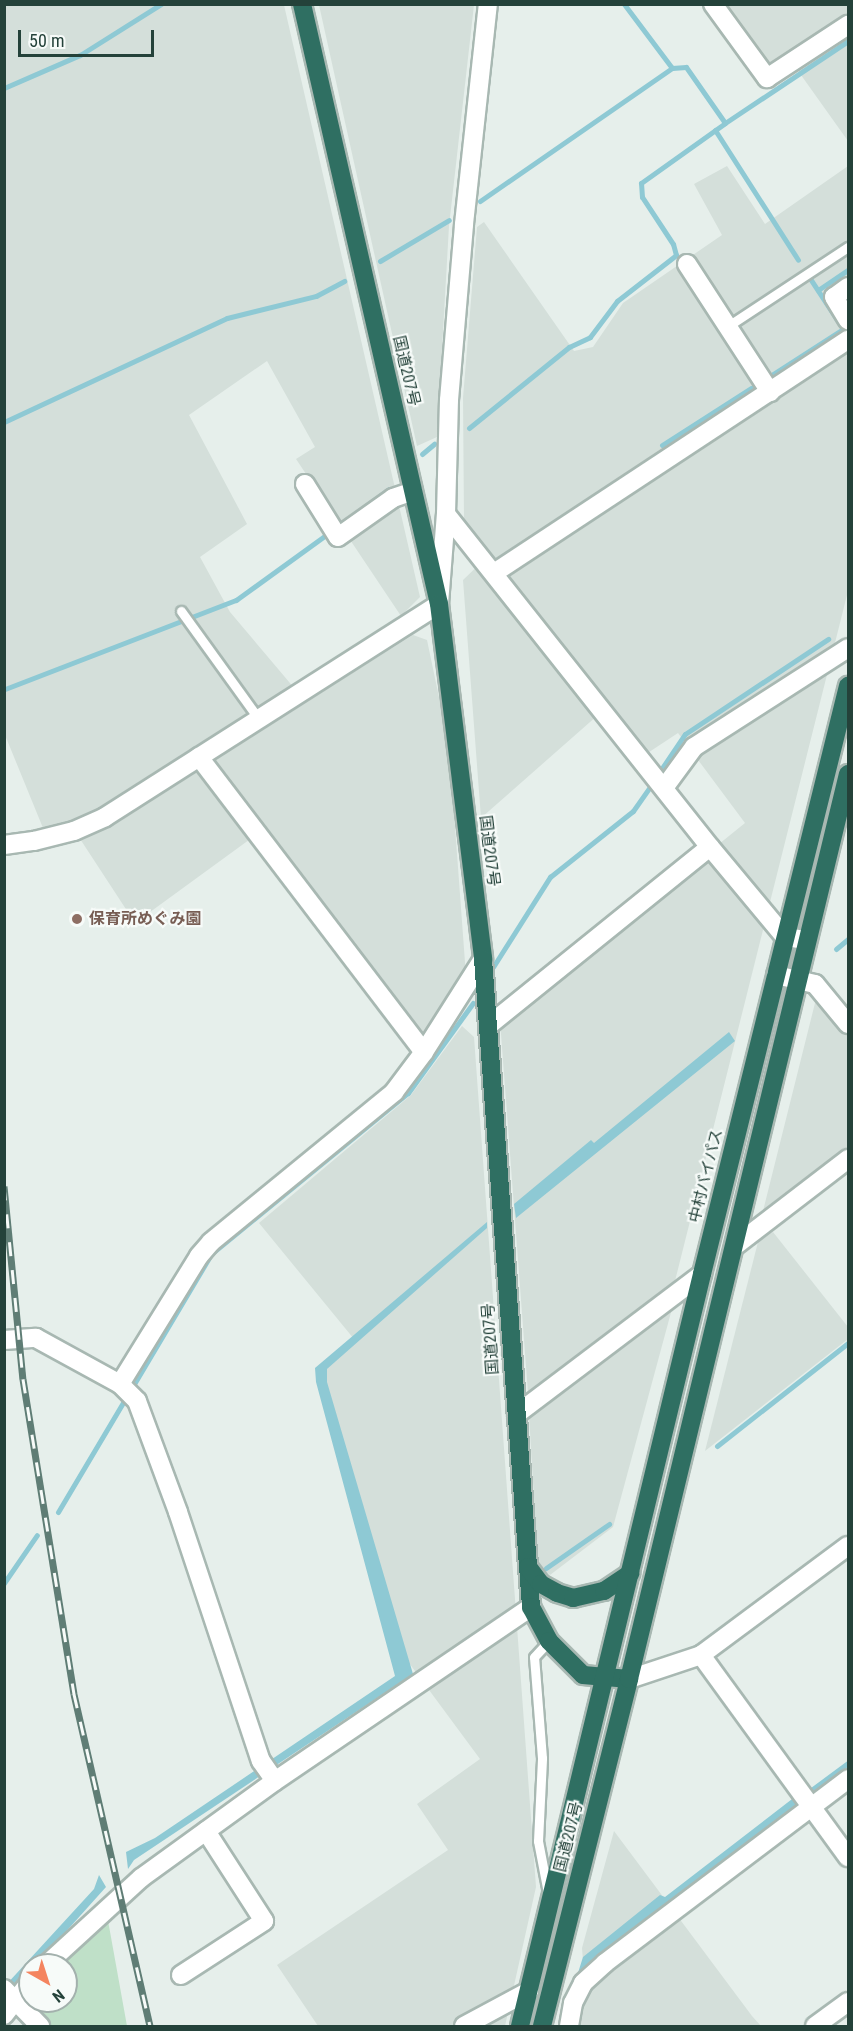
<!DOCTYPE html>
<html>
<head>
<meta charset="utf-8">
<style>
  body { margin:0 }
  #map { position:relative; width:853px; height:2031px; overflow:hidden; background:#e6efeb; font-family:"Roboto Condensed","Noto Sans JP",sans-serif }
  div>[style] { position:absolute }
  .built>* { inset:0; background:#d4dfda }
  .green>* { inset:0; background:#bfe0c8 }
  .water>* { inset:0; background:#8ec9d4 }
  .stream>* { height:5px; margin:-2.5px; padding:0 2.5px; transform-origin:2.5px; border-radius:2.5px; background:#8ec9d4 }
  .roads { filter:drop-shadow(2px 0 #a8b8b2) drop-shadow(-2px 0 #a8b8b2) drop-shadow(0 2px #a8b8b2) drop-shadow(0 -2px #a8b8b2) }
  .lane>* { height:9px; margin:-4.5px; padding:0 4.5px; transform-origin:4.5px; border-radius:4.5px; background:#fff }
  .street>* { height:18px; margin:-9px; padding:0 9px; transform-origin:9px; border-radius:9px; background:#fff }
  .secondary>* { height:18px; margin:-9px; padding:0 9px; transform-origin:9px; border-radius:9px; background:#fff }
  .highway>* { height:18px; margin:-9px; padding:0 9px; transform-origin:9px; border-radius:9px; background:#2f6f62 }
  .rail>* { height:7px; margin-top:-3.5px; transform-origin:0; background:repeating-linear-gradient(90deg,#f7fbf9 0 14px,#5f7d75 0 28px); box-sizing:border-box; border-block:2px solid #5f7d75 }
  .dots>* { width:16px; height:16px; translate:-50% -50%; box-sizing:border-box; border:3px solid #f7fbf9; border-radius:50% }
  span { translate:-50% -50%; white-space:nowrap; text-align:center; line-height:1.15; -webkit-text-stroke:4.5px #f7fbf9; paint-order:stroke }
  .street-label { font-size:16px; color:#24423a }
  .education-label { font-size:16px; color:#785e54; font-weight:700 }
  .left { translate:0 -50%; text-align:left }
  .frame { position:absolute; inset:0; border:6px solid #24423a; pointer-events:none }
  .north { position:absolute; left:18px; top:1953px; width:60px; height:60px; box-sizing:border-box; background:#f7fbf9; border:2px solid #a3b1ad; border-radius:50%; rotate:141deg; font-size:16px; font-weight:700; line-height:24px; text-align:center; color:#24423a }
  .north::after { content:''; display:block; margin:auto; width:21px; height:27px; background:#f4845f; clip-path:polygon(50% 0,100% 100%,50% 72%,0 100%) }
  .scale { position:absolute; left:18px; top:30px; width:136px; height:27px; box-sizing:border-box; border:3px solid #24423a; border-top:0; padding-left:8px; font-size:18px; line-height:21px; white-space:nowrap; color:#24423a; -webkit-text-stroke:4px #f7fbf9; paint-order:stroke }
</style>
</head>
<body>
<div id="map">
  <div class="built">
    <div style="clip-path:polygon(4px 5px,284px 5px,420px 597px,401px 616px,296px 459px,315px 447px,267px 361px,189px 415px,247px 524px,200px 557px,230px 612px,306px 702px,413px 635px,427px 640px,449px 745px,466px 976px,419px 1052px,253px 837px,135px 923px,69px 822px,43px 828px,5px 735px)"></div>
    <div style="clip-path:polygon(319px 5px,474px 5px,449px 226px,437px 437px,417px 446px)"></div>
    <div style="clip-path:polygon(723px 5px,848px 5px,848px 141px,796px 68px,777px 80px)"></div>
    <div style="clip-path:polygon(727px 166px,765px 224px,848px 166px,848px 591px,675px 1281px,528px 1393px,500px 1021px,745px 823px,678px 733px,634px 762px,598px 715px,481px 818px,463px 580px,489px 555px,464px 520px,463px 398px,477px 227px,484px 222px,574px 351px,593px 347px,623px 303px,722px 235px,694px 184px)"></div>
    <div style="clip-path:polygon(822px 975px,848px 1009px,848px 1147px,763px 1211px)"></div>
    <div style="clip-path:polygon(462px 1026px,474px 1037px,536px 1887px,505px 2026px,318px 2026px,277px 1965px,448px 1850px,417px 1804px,480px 1759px,398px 1648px,322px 1366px,354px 1339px,259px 1223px,411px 1095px)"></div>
    <div style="clip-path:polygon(773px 1232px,848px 1327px,848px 1339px,705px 1451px,758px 1242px)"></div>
    <div style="clip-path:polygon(673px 1305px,613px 1527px,550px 1575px,538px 1565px,529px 1415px)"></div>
    <div style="clip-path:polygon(614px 1831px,752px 2016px,761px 2026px,574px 2026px,585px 1988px,582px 1948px)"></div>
  </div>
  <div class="green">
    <div style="clip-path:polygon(107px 1915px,127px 2026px,43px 2026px,23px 2001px,30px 1993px,30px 2001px,66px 2001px,66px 1965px,58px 1965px)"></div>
  </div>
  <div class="water">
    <div style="clip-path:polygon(729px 1032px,735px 1041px,516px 1218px,514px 1204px,591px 1140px,594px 1143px)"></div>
    <div style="clip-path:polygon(487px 1222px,487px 1228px,327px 1369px,327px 1382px,413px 1674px,134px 1860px,128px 1869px,126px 1852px,155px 1838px,395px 1676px,316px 1382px,315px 1368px)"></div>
    <div style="clip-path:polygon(796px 1796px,803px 1801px,577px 1976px,583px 1957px,660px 1895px,665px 1897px)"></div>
    <div style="clip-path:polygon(99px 1875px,106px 1887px,36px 1965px,30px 1965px,30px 1972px,11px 1993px,5px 1986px,94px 1889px)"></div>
  </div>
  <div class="stream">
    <div style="left:624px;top:4px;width:80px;rotate:53.1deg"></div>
    <div style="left:4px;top:88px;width:83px;rotate:-23.5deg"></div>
    <div style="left:80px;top:55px;width:96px;rotate:-32.2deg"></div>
    <div style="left:715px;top:130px;width:154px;rotate:57.4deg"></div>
    <div style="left:480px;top:201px;width:234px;rotate:-34.7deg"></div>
    <div style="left:672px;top:68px;width:14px;rotate:-4deg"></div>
    <div style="left:686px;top:67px;width:68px;rotate:55.1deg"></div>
    <div style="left:380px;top:261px;width:80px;rotate:-30.7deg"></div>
    <div style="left:818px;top:290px;width:36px;rotate:-34deg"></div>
    <div style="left:773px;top:374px;width:83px;rotate:-32.7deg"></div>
    <div style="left:843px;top:329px;width:59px;rotate:-123.1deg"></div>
    <div style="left:4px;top:422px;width:246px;rotate:-25deg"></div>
    <div style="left:227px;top:318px;width:92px;rotate:-13.9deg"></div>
    <div style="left:316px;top:296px;width:32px;rotate:-28deg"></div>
    <div style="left:469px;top:428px;width:129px;rotate:-39deg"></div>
    <div style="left:569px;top:347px;width:23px;rotate:-25deg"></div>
    <div style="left:590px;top:337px;width:45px;rotate:-53.1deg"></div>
    <div style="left:617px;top:301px;width:75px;rotate:-37.9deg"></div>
    <div style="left:676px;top:255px;width:11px;rotate:-105deg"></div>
    <div style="left:673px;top:244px;width:56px;rotate:-123.4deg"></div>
    <div style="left:642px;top:197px;width:14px;rotate:-94deg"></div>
    <div style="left:641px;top:183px;width:103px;rotate:-35.5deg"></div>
    <div style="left:725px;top:123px;width:148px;rotate:-33.7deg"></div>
    <div style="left:662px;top:445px;width:106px;rotate:-32.6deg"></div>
    <div style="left:422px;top:454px;width:16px;rotate:-40deg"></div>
    <div style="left:337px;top:527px;width:64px;rotate:-36.2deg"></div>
    <div style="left:5px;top:689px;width:248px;rotate:-21.1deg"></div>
    <div style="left:236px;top:600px;width:116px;rotate:-35.9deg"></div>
    <div style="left:658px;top:774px;width:48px;rotate:-56deg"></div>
    <div style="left:685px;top:734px;width:172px;rotate:-33.6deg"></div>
    <div style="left:836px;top:949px;width:16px;rotate:-40deg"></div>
    <div style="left:493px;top:967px;width:107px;rotate:-57.7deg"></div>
    <div style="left:550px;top:877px;width:106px;rotate:-38.5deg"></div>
    <div style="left:633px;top:811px;width:35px;rotate:-55deg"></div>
    <div style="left:717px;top:1446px;width:167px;rotate:-38.2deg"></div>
    <div style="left:58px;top:1512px;width:300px;rotate:-59.3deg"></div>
    <div style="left:211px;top:1254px;width:254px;rotate:-39.3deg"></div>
    <div style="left:408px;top:1093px;width:111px;rotate:-54.2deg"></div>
    <div style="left:546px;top:1568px;width:77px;rotate:-34.9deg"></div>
    <div style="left:4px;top:1583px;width:58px;rotate:-55.5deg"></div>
    <div style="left:810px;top:1791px;width:47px;rotate:-36.4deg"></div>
  </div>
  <div class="roads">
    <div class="lane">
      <div style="left:728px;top:326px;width:144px;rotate:-33.4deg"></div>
      <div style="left:181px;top:611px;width:133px;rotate:54.2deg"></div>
      <div style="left:548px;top:1893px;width:53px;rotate:-100.9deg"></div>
      <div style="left:538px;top:1841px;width:83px;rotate:-87.2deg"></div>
      <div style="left:542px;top:1758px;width:101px;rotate:-94.5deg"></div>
      <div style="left:534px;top:1657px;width:22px;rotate:-47deg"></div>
    </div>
    <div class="street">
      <div style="left:713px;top:4px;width:92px;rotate:53.9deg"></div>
      <div style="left:767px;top:78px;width:97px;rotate:-33.2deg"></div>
      <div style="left:687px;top:264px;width:153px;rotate:57deg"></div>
      <div style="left:848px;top:287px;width:17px;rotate:144deg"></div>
      <div style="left:834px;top:297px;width:27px;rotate:59deg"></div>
      <div style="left:305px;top:484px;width:62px;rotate:58.1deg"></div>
      <div style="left:338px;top:537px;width:67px;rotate:-35.3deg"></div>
      <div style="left:393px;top:498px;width:21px;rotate:-19deg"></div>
      <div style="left:446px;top:514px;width:425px;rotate:51.6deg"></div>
      <div style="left:710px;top:847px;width:117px;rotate:50.2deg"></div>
      <div style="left:785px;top:937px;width:22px;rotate:8deg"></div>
      <div style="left:494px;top:573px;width:424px;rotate:-33.4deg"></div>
      <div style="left:199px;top:757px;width:371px;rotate:52.7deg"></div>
      <div style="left:664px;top:788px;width:51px;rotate:-53.8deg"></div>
      <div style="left:694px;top:747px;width:183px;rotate:-32.7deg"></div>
      <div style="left:776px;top:975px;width:40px;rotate:13deg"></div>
      <div style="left:815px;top:984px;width:52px;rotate:50.5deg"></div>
      <div style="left:488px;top:1026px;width:285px;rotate:-38.9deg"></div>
      <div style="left:735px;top:1246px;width:143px;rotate:-37.6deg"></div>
      <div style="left:4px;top:1340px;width:32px;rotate:-4deg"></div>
      <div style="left:36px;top:1338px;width:96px;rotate:28.7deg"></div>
      <div style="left:120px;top:1384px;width:24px;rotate:45deg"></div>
      <div style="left:137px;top:1401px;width:118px;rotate:69.7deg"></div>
      <div style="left:178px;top:1512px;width:262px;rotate:71.6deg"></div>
      <div style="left:261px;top:1761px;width:24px;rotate:55deg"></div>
      <div style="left:120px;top:1384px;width:150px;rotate:-58.3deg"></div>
      <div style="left:199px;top:1256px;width:18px;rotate:-49deg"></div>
      <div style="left:211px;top:1242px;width:237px;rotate:-39.3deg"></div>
      <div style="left:394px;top:1092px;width:50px;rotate:-53.1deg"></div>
      <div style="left:424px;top:1052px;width:110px;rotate:-57.6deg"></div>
      <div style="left:517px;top:1414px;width:232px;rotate:-37.1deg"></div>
      <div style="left:701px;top:1655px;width:250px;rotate:54deg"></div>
      <div style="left:629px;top:1679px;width:76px;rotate:-18.4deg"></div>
      <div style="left:701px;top:1655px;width:183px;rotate:-36.6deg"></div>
      <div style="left:46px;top:1965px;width:129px;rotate:-42.5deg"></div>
      <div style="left:141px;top:1878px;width:165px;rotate:-35.9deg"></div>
      <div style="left:275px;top:1781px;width:310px;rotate:-34.2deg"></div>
      <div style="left:181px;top:1975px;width:99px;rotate:-33deg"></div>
      <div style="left:264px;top:1921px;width:107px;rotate:-122.8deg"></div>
      <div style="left:4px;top:1989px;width:52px;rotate:45.8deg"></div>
      <div style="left:4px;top:2015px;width:42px;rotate:-51.8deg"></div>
      <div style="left:464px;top:2026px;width:74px;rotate:-28.3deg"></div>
      <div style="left:569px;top:2026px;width:23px;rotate:-80deg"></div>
      <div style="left:573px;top:2003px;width:22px;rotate:-63deg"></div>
      <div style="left:583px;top:1983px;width:30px;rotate:-42deg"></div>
      <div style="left:605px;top:1963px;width:305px;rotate:-37.1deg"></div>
      <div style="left:815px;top:2026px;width:41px;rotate:-36deg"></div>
    </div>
    <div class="secondary">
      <div style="left:4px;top:845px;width:30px;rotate:-8deg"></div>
      <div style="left:34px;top:841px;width:41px;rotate:-14deg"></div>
      <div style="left:74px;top:831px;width:34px;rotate:-24deg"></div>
      <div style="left:105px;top:817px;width:396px;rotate:-32.5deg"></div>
      <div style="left:439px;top:604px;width:90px;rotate:-85.6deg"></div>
      <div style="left:446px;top:514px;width:114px;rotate:-88.5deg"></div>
      <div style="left:449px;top:400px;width:177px;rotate:-85.1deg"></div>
      <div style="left:464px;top:224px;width:221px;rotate:-83.8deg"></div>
    </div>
    <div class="highway">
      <div style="left:302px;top:4px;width:615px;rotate:77.14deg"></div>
      <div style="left:439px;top:604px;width:358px;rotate:82.9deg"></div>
      <div style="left:483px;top:959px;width:650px;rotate:85.76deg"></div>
      <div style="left:531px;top:1607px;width:38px;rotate:62deg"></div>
      <div style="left:549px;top:1641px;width:48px;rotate:45deg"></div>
      <div style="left:583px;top:1675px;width:46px;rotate:5deg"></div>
      <div style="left:528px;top:1567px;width:21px;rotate:53deg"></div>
      <div style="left:541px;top:1584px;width:18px;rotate:29deg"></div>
      <div style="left:557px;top:1593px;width:17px;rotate:17deg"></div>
      <div style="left:573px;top:1598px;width:32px;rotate:-13deg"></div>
      <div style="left:604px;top:1591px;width:32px;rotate:-34deg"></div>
      <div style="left:520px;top:2026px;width:774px;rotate:-76.39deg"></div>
      <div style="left:702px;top:1274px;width:606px;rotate:-76.06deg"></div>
      <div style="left:542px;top:2026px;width:358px;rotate:-75.9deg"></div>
      <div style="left:629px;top:1679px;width:931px;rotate:-76.4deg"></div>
    </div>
  </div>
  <div class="rail">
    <div style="left:4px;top:1186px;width:194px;rotate:84.4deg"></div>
    <div style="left:23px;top:1379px;width:319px;rotate:80.8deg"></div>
    <div style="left:74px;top:1694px;width:341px;rotate:77.1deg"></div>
  </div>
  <div class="dots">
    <div style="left:77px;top:919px;background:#8d6e63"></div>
  </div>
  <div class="street-label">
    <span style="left:406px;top:371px;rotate:77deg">国道207号</span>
    <span style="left:489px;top:851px;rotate:83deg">国道207号</span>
    <span style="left:706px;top:1176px;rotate:-76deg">中村バイパス</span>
    <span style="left:491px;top:1339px;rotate:-94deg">国道207号</span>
    <span style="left:569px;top:1837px;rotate:-76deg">国道207号</span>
  </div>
  <div class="education-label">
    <span class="left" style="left:89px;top:919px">保育所めぐみ園</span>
  </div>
  <div class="frame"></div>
  <div class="north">N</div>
  <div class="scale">50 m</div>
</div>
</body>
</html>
